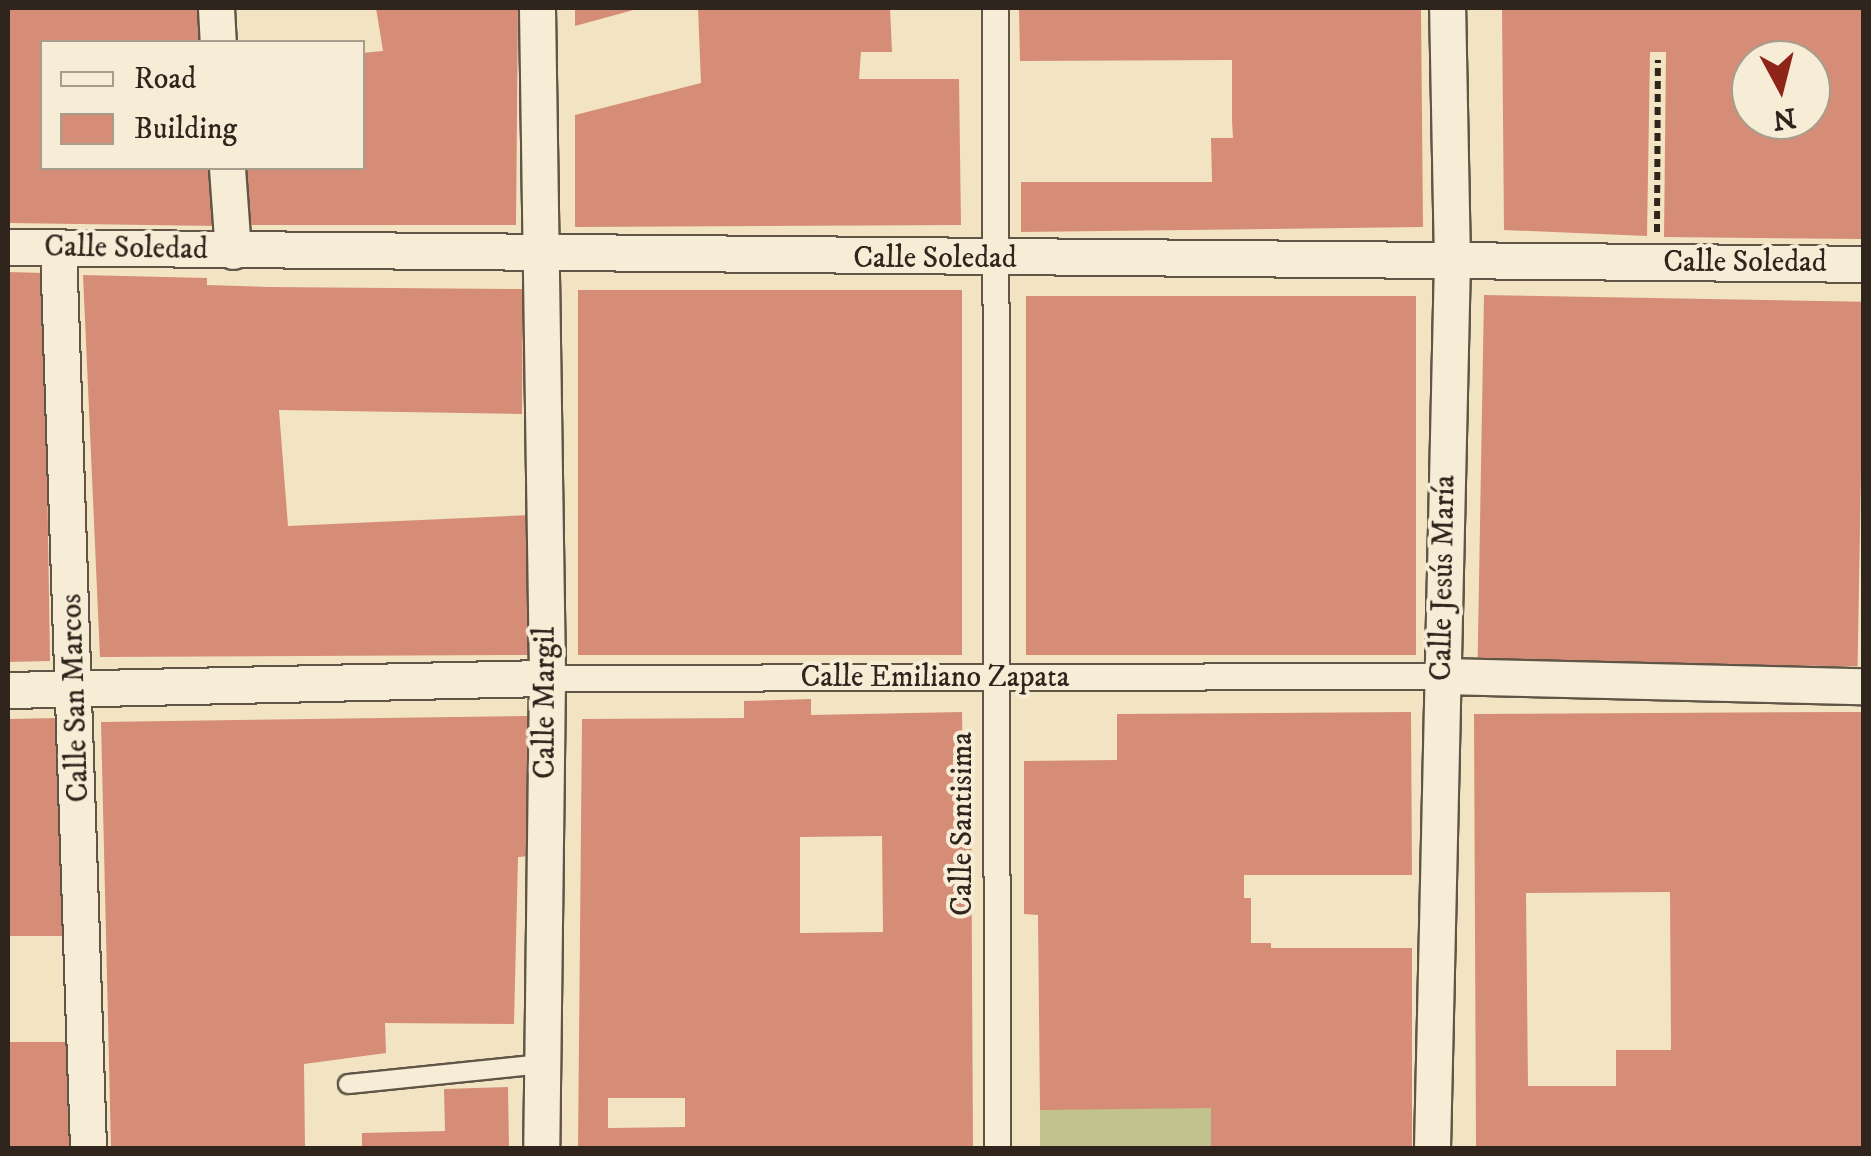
<!DOCTYPE html>
<html>
<head>
<meta charset="utf-8">
<style>
  body { margin:0 }
  #map { position:relative; width:1871px; height:1156px; overflow:hidden; background:#f2e4c2; font-family:"IM FELL DW Pica",serif }
  div>[style] { position:absolute }
  .green>* { inset:0; background:#c1c28e; transform-origin:0 0 }
  .building>* { inset:0; background:#d58d77; transform-origin:0 0 }
  .path>* { height:6px; margin-top:-3px; transform-origin:0; background:repeating-linear-gradient(90deg,#2f251c 0 8px,transparent 0 13px) }
  .roads { filter:drop-shadow(2px 0 #605546) drop-shadow(-2px 0 #605546) drop-shadow(0 2px #605546) drop-shadow(0 -2px #605546) }
  .service>* { height:18px; margin:-9px; padding:0 9px; transform-origin:9px; border-radius:9px; background:#f7edd7 }
  .pedestrian>* { height:25px; margin:-12.5px; padding:0 12.5px; transform-origin:12.5px; border-radius:12.5px; background:#f7edd7 }
  .minor>* { height:35px; margin:-17.5px; padding:0 17.5px; transform-origin:17.5px; border-radius:17.5px; background:#f7edd7 }
  span { translate:-50% -50%; white-space:nowrap; text-align:center; line-height:1.15; -webkit-text-stroke:8px #f7edd7; paint-order:stroke }
  .street-label { font-size:30px; color:#2f251c }
  .frame { position:absolute; inset:0; border:10px solid #2f251c; pointer-events:none }
  .legend { position:absolute; left:40px; top:40px; width:325px; height:130px; box-sizing:border-box; background:#f7edd7; border:2px solid #a79d8c; margin:0; padding:12px 18px; list-style:none; font-size:30px; color:#2f251c }
  .legend li { display:flex; align-items:center; gap:20px; height:50px }
  .legend b { width:50px; border:2px solid #a79d8c }
  .north { position:absolute; left:1731px; top:40px; width:100px; height:100px; box-sizing:border-box; background:#f7edd7; border:2px solid #a79d8c; border-radius:50%; rotate:173deg; font-size:28px; font-weight:700; line-height:40px; text-align:center; color:#2f251c }
  .north::after { content:''; display:block; margin:auto; width:35px; height:45px; background:#8f2418; clip-path:polygon(50% 0,100% 100%,50% 72%,0 100%) }
</style>
</head>
<body>
<div id="map">
  <div class="green">
    <div style="left:1211px;top:1108px;width:40px;height:171px;rotate:90deg"></div>
  </div>
  <div class="building">
    <div style="clip-path:polygon(8px 8px,201px 8px,203px 42px,42px 42px,42px 168px,214px 168px,218px 226px,8px 223px)"></div>
    <div style="clip-path:polygon(376px 8px,518px 8px,516px 225px,250px 225px,245px 168px,362px 168px,362px 53px,383px 51px)"></div>
    <div style="clip-path:polygon(575px 8px,637px 8px,637px 9px,575px 26px)"></div>
    <div style="clip-path:polygon(698px 8px,890px 8px,892px 52px,861px 52px,859px 79px,959px 79px,961px 225px,575px 227px,575px 115px,701px 83px)"></div>
    <div style="clip-path:polygon(1019px 8px,1421px 8px,1423px 227px,1021px 232px,1021px 182px,1212px 182px,1211px 138px,1233px 138px,1232px 121px,1232px 60px,1020px 61px)"></div>
    <div style="clip-path:polygon(evenodd,1502px 8px,1864px 8px,1864px 239px,1664px 237px,1666px 52px,1650px 52px,1647px 236px,1504px 230px,1502px 8px,1751px 60px,1811px 60px,1811px 120px,1751px 120px,1751px 60px)"></div>
    <div style="clip-path:polygon(8px 272px,44px 273px,50px 661px,8px 662px)"></div>
    <div style="clip-path:polygon(83px 275px,207px 278px,207px 285px,269px 287px,523px 289px,522px 414px,279px 410px,288px 526px,530px 515px,529px 655px,100px 657px)"></div>
    <div style="left:962px;top:290px;width:365px;height:384px;rotate:90deg"></div>
    <div style="left:1484px;top:295px;width:380px;height:365px;rotate:1deg"></div>
    <div style="left:1026px;top:296px;width:390px;height:359px"></div>
    <div style="clip-path:polygon(evenodd,811px 699px,811px 715px,962px 712px,963px 781px,971px 781px,973px 1148px,578px 1148px,582px 719px,744px 718px,744px 701px,811px 699px,882px 836px,883px 932px,800px 933px,800px 837px,882px 836px,811px 699px,608px 1098px,685px 1098px,685px 1127px,608px 1128px,608px 1098px)"></div>
    <div style="clip-path:polygon(1411px 712px,1412px 875px,1244px 875px,1244px 898px,1251px 898px,1251px 943px,1271px 943px,1271px 948px,1412px 948px,1412px 1148px,1211px 1148px,1211px 1108px,1040px 1110px,1038px 915px,1024px 914px,1024px 761px,1117px 760px,1117px 714px)"></div>
    <div style="clip-path:polygon(evenodd,1845px 712px,1864px 712px,1864px 1148px,1476px 1148px,1474px 714px,1845px 712px,1670px 892px,1671px 1050px,1616px 1050px,1616px 1086px,1528px 1086px,1526px 893px,1670px 892px)"></div>
    <div style="clip-path:polygon(528px 716px,530px 856px,518px 857px,514px 1024px,385px 1023px,386px 1053px,304px 1064px,305px 1148px,111px 1148px,101px 722px)"></div>
    <div style="clip-path:polygon(60px 718px,70px 936px,8px 936px,8px 719px)"></div>
    <div style="left:8px;top:1042px;width:62px;height:106px"></div>
    <div style="clip-path:polygon(508px 1087px,509px 1148px,362px 1148px,362px 1133px,445px 1131px,444px 1089px)"></div>
  </div>
  <div class="path">
    <div style="left:1657px;top:232px;width:172px;rotate:-89.7deg"></div>
  </div>
  <div class="roads">
    <div class="service">
      <div style="left:348px;top:1084px;width:196px;rotate:-5.9deg"></div>
    </div>
    <div class="pedestrian">
      <div style="left:995px;top:8px;width:1140px;rotate:89.9deg"></div>
      <div style="left:547px;top:678px;width:894px;rotate:-0.13deg"></div>
    </div>
    <div class="minor">
      <div style="left:216px;top:8px;width:34px;rotate:87deg"></div>
      <div style="left:537px;top:8px;width:670px;rotate:89.14deg"></div>
      <div style="left:547px;top:678px;width:470px;rotate:90.7deg"></div>
      <div style="left:227px;top:168px;width:83px;rotate:85.9deg"></div>
      <div style="left:8px;top:247px;width:1856px;rotate:0.52deg"></div>
      <div style="left:58px;top:248px;width:900px;rotate:88.09deg"></div>
      <div style="left:1441px;top:676px;width:423px;rotate:1.4deg"></div>
      <div style="left:8px;top:690px;width:539px;rotate:-1.28deg"></div>
      <div style="left:1432px;top:1148px;width:886px;rotate:-88.71deg"></div>
      <div style="left:1452px;top:262px;width:254px;rotate:-91.1deg"></div>
    </div>
  </div>
  <div class="street-label">
    <span style="left:126px;top:249px;rotate:1deg">Calle Soledad</span>
    <span style="left:935px;top:259px">Calle Soledad</span>
    <span style="left:1745px;top:263px">Calle Soledad</span>
    <span style="left:1444px;top:578px;rotate:-89deg">Calle Jesús María</span>
    <span style="left:935px;top:678px">Calle Emiliano Zapata</span>
    <span style="left:76px;top:698px;rotate:-92deg">Calle San Marcos</span>
    <span style="left:546px;top:703px;rotate:-90deg">Calle Margil</span>
    <span style="left:963px;top:824px;rotate:-90deg">Calle Santisima</span>
  </div>
  <div class="frame"></div>
  <ul class="legend">
  <li><b style="height:12px;background:#f7edd7"></b>Road</li>
  <li><b style="height:28px;background:#d58d77"></b>Building</li>
  </ul>
  <div class="north">N</div>
</div>
</body>
</html>
